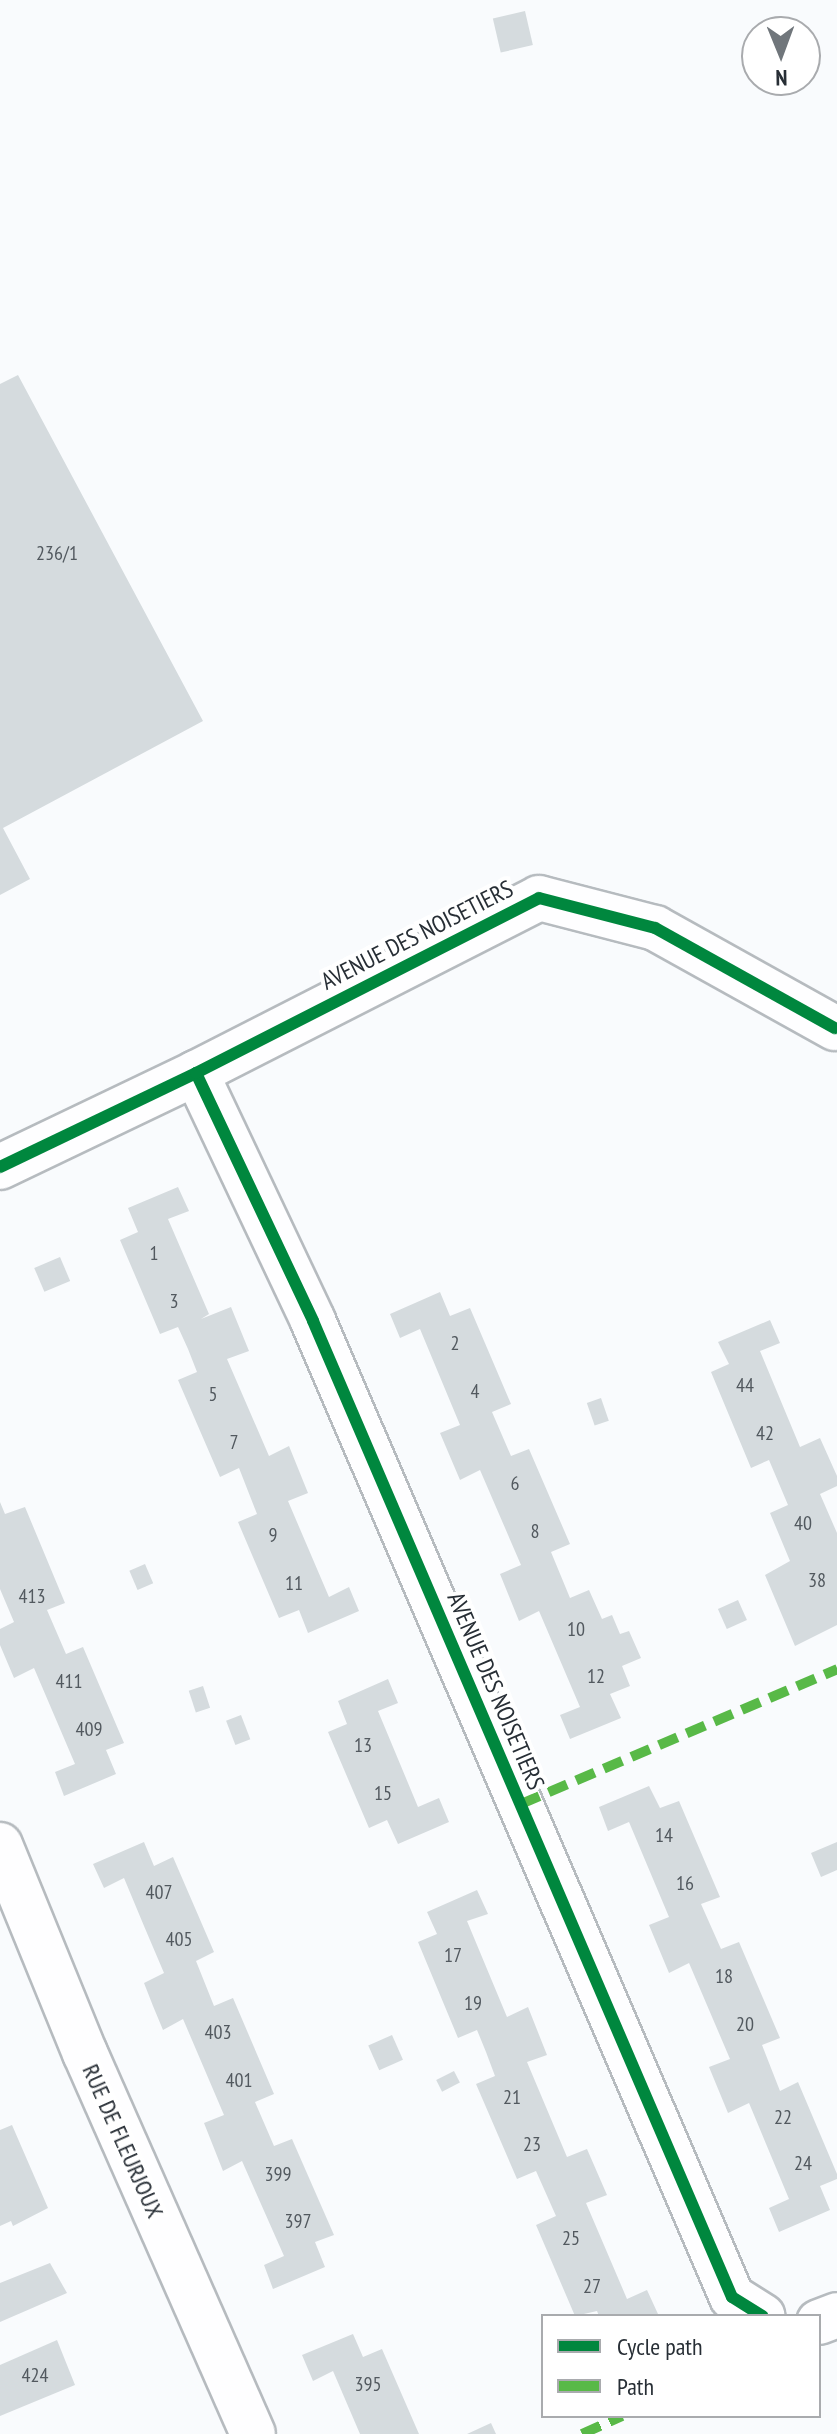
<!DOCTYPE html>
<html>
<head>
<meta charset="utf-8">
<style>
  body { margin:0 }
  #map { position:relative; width:837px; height:2434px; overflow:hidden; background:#f9fbfd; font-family:"PT Sans Narrow",sans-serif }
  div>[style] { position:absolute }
  .building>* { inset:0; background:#d5dbde; transform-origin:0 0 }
  .roads { filter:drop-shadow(2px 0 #b6bbbf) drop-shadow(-2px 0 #b6bbbf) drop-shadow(0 2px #b6bbbf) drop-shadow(0 -2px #b6bbbf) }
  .street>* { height:44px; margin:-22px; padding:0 22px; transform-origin:22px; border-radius:22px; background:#fefeff }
  .secondary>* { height:44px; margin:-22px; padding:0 22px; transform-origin:22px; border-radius:22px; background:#fefeff }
  .quiet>* { height:10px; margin-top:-5px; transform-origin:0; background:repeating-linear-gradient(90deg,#58b947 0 20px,transparent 0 30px) }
  .cycleway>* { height:12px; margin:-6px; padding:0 6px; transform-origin:6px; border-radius:6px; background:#00873e }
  span { translate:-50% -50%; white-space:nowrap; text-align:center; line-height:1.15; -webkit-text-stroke:8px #fff; paint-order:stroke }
  .number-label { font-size:20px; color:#52595f }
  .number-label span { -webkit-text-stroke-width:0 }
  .street-label { font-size:24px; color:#272e35 }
  .legend { position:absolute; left:541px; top:2314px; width:280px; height:104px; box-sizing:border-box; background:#fff; border:2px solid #a9abae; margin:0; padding:10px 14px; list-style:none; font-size:24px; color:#272e35 }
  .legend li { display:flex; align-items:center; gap:16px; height:40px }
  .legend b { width:40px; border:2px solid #a9abae }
  .north { position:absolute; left:741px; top:16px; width:80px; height:80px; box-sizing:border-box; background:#fff; border:2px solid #a9abae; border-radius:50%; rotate:179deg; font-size:22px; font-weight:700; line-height:32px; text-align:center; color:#272e35 }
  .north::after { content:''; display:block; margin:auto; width:28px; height:36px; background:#70767b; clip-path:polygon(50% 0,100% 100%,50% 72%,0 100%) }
</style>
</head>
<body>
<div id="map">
  <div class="building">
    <div style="left:525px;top:11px;width:35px;height:33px;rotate:77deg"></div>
    <div style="clip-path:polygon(18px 375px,203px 721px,3px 828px,30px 879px,0 895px,0 384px)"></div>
    <div style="clip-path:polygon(178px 1187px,189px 1211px,168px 1219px,209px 1314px,201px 1319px,231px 1307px,249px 1351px,227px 1359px,269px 1456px,289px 1446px,308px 1493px,288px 1501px,329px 1597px,349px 1587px,359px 1611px,308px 1633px,299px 1610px,279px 1618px,238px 1522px,257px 1514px,239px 1468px,220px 1477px,178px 1380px,197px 1372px,188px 1349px,178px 1327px,160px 1334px,120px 1240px,138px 1232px,128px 1208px)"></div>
    <div style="left:60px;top:1257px;width:26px;height:28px;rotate:67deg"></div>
    <div style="clip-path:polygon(440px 1292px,450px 1316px,470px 1308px,511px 1404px,492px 1412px,511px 1456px,529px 1449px,570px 1544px,551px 1552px,570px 1598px,589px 1590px,602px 1619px,612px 1615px,620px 1634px,629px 1631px,641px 1658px,622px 1666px,630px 1686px,610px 1694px,621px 1718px,570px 1739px,560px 1715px,580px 1707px,539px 1611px,519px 1621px,500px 1574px,521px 1565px,480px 1470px,460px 1480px,440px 1433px,460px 1425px,420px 1329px,400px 1338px,390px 1314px)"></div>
    <div style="clip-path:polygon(770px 1320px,780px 1343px,760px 1351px,800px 1447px,820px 1438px,837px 1476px,837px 1486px,820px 1494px,837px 1533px,837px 1625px,795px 1646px,765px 1575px,790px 1561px,770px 1513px,788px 1505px,769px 1460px,751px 1468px,711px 1372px,729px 1364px,718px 1342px)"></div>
    <div style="left:601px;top:1398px;width:24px;height:15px;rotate:71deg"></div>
    <div style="clip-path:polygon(0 1502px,5px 1514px,25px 1507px,65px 1603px,47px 1610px,66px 1654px,83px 1647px,124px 1743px,106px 1750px,116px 1774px,64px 1796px,55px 1772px,75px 1764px,34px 1668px,14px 1678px,0 1645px,0 1629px,14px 1622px,0 1589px)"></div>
    <div style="left:145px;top:1564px;width:21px;height:17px;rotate:67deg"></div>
    <div style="left:738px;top:1600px;width:22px;height:22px;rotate:66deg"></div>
    <div style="clip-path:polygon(388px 1679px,398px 1703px,378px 1711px,418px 1807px,439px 1798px,449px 1822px,398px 1844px,387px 1820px,369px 1828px,328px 1732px,347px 1724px,338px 1701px)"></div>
    <div style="left:203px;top:1686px;width:23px;height:15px;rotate:72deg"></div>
    <div style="left:241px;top:1715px;width:26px;height:16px;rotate:69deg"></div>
    <div style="clip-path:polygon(649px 1786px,660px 1808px,679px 1801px,720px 1897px,701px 1904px,721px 1949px,739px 1942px,780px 2038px,762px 2045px,780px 2091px,798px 2082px,837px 2174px,837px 2179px,820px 2186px,830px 2210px,779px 2232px,769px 2208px,789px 2199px,749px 2103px,728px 2113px,709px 2067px,730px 2059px,689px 1963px,669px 1973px,649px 1925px,669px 1917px,629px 1822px,608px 1831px,599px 1807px)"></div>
    <div style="clip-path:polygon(144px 1842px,154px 1866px,173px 1857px,214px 1952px,196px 1961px,214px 2006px,233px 1998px,274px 2094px,255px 2102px,274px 2146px,292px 2139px,334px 2235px,315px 2242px,325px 2267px,273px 2289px,264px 2265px,284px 2256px,242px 2161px,223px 2171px,204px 2123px,224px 2115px,183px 2019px,163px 2030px,153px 2006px,144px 1983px,164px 1973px,144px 1926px,124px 1878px,104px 1888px,93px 1864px)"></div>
    <div style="clip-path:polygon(837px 1842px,837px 1870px,821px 1877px,811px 1853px)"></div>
    <div style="clip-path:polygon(477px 1890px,488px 1914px,467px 1921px,507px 2017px,528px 2007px,547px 2055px,527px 2062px,567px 2157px,587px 2149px,607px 2195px,586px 2203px,627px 2299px,647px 2290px,658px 2314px,599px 2316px,597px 2311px,575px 2316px,536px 2225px,556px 2216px,536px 2171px,517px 2179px,476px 2084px,495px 2076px,486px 2052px,477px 2030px,458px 2038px,418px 1942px,437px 1934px,427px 1912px)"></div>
    <div style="left:392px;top:2035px;width:27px;height:26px;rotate:66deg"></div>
    <div style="left:454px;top:2071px;width:13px;height:20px;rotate:63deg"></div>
    <div style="clip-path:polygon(12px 2125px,48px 2208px,13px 2226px,11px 2221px,0 2226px,0 2130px)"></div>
    <div style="clip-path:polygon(50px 2263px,67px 2293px,0 2322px,0 2283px)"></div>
    <div style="clip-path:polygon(353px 2334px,363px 2357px,382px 2349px,419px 2434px,360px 2434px,333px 2371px,313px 2381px,302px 2355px)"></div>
    <div style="clip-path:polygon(57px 2340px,75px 2385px,0 2416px,0 2365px)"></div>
    <div style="clip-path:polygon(491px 2423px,496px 2434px,467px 2434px)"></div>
  </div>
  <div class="roads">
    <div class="street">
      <div style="left:196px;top:1073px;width:274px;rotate:64.7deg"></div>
      <div style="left:313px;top:1321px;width:1062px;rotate:66.77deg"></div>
      <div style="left:732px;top:2297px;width:36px;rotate:32deg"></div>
      <div style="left:0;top:1167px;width:217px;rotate:-25.6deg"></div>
      <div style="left:196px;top:1073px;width:385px;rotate:-27deg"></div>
      <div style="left:539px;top:898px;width:120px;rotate:14.5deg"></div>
      <div style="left:655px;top:928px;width:206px;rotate:29.1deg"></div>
      <div style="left:819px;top:2322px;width:19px;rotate:-21deg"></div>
    </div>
    <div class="secondary">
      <div style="left:0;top:1845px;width:225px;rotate:67.8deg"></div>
      <div style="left:85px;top:2053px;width:416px;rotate:66.2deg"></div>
    </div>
  </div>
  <div class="quiet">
    <div style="left:521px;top:1804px;width:344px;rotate:-23.1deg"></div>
    <div style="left:582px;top:2434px;width:44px;rotate:-24.2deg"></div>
  </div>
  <div class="cycleway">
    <div style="left:196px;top:1073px;width:274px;rotate:64.7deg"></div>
    <div style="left:313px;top:1321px;width:1062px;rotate:66.77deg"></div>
    <div style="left:732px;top:2297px;width:36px;rotate:32deg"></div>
    <div style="left:0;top:1167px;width:217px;rotate:-25.6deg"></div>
    <div style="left:196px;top:1073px;width:385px;rotate:-27deg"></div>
    <div style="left:539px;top:898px;width:120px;rotate:14.5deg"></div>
    <div style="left:655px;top:928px;width:206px;rotate:29.1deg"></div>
  </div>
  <div class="number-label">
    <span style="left:57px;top:553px">236/1</span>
    <span style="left:154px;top:1253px">1</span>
    <span style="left:174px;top:1301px">3</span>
    <span style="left:455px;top:1343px">2</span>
    <span style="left:745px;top:1385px">44</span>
    <span style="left:475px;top:1391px">4</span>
    <span style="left:213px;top:1394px">5</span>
    <span style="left:765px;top:1433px">42</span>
    <span style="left:234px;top:1442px">7</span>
    <span style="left:515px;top:1483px">6</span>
    <span style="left:803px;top:1523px">40</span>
    <span style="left:535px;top:1531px">8</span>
    <span style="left:273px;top:1535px">9</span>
    <span style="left:817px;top:1580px">38</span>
    <span style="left:294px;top:1583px">11</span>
    <span style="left:32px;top:1596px">413</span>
    <span style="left:576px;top:1629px">10</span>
    <span style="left:596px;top:1676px">12</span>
    <span style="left:69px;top:1681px">411</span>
    <span style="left:89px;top:1729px">409</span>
    <span style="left:363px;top:1745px">13</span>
    <span style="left:383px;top:1793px">15</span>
    <span style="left:664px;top:1835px">14</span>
    <span style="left:685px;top:1883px">16</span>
    <span style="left:159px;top:1892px">407</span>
    <span style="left:179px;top:1939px">405</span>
    <span style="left:453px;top:1955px">17</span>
    <span style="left:724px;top:1976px">18</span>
    <span style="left:473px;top:2003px">19</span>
    <span style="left:745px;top:2024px">20</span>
    <span style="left:218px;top:2032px">403</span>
    <span style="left:239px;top:2080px">401</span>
    <span style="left:512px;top:2097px">21</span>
    <span style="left:783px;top:2117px">22</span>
    <span style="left:532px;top:2144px">23</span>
    <span style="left:803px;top:2163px">24</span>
    <span style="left:278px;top:2174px">399</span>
    <span style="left:298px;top:2221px">397</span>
    <span style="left:571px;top:2238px">25</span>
    <span style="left:592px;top:2286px">27</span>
    <span style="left:35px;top:2375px">424</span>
    <span style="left:368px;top:2384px">395</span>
  </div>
  <div class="street-label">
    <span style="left:417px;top:935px;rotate:-27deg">AVENUE DES NOISETIERS</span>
    <span style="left:496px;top:1691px;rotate:67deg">AVENUE DES NOISETIERS</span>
    <span style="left:123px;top:2141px;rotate:66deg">RUE DE FLEURJOUX</span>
  </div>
  <ul class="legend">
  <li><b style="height:10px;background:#00873e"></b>Cycle path</li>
  <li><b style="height:10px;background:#58b947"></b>Path</li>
  </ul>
  <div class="north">N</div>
</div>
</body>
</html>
